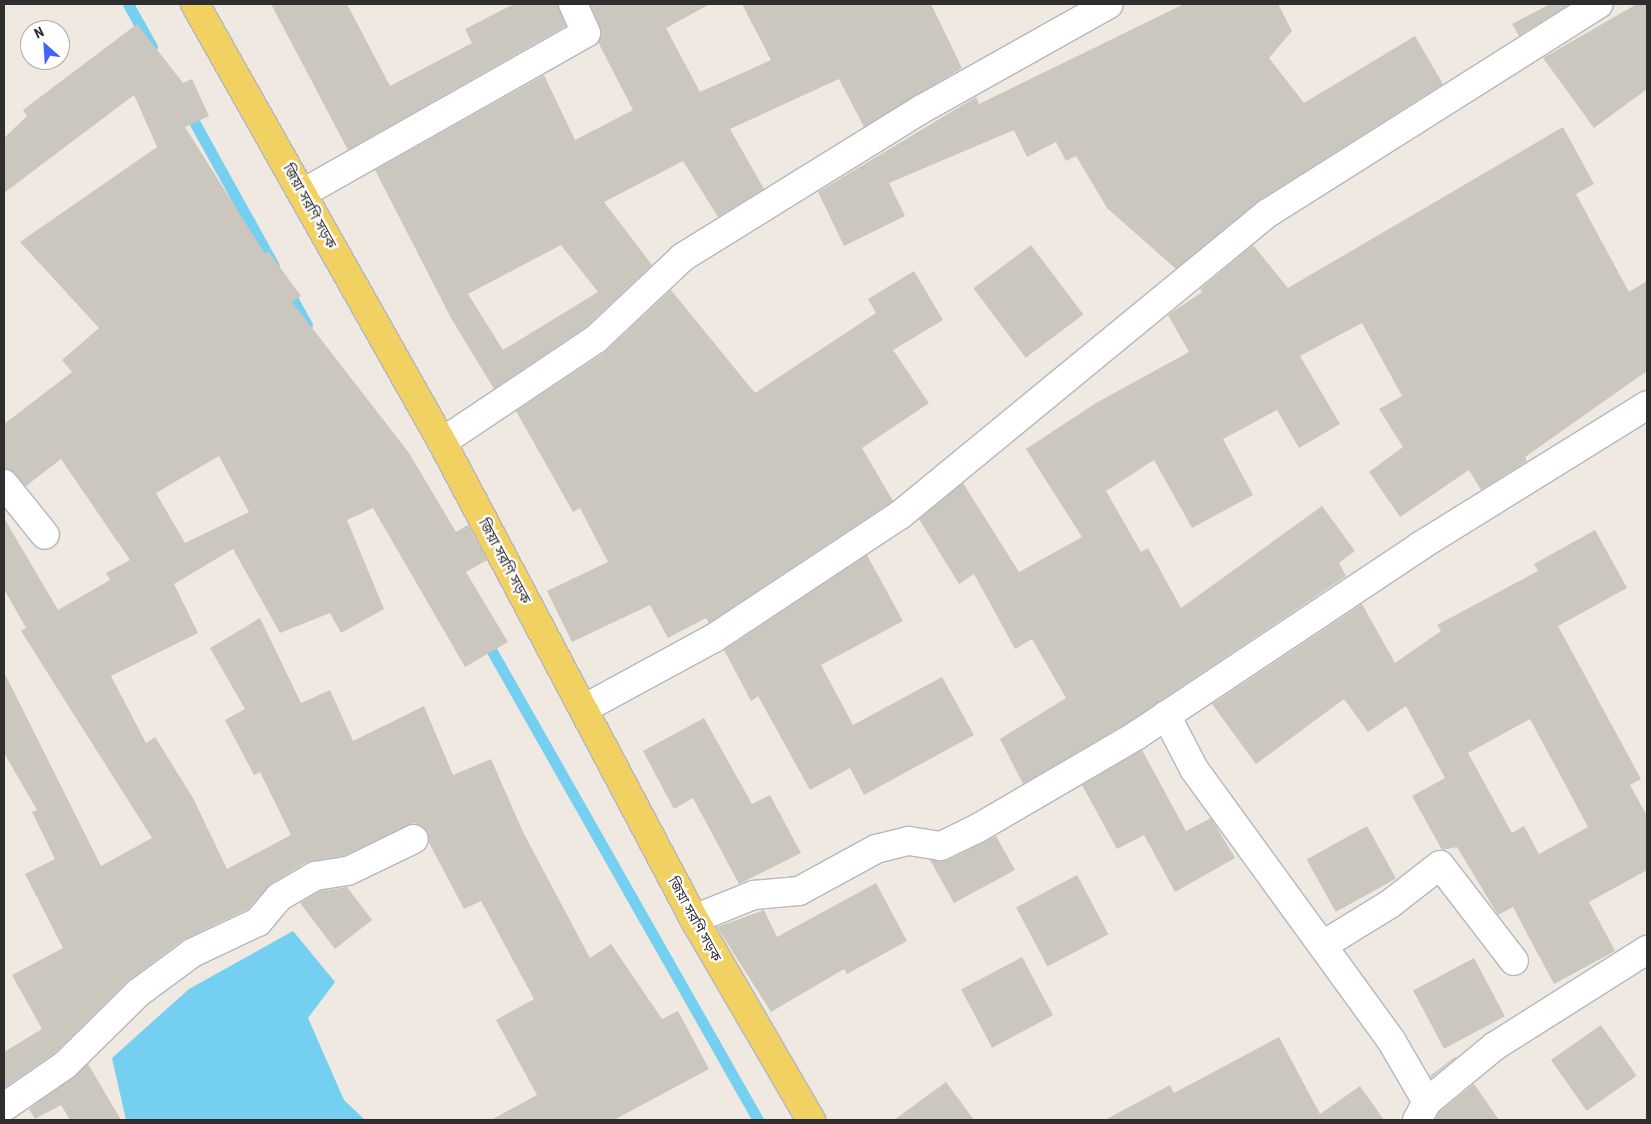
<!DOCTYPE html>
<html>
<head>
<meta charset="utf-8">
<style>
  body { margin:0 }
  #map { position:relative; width:1651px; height:1124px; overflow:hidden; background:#efe9e1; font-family:"Roboto Condensed","Noto Sans Bengali",sans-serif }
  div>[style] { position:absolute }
  .water>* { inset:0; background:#75cff0 }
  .stream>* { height:11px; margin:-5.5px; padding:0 5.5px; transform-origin:5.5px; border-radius:5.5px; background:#75cff0 }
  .building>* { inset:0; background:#cbc7bf; transform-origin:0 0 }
  .roads { filter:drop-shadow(1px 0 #b4b7c1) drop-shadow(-1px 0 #b4b7c1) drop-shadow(0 1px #b4b7c1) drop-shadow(0 -1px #b4b7c1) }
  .minor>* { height:28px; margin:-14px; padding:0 14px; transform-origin:14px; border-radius:14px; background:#fff }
  .major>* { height:28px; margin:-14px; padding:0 14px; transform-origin:14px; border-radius:14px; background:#f2d163 }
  span { translate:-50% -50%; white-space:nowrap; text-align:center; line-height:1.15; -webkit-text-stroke:4.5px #fff; paint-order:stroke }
  .street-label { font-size:14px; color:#2e2e2e }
  .frame { position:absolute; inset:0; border:5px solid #2e2e2e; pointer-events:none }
  .north { position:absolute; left:20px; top:20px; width:50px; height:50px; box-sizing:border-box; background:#fff; border:1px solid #ababab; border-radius:50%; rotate:334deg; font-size:14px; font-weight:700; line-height:20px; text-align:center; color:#2e2e2e }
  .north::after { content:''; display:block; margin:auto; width:18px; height:22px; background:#4264fb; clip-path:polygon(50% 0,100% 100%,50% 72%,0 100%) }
</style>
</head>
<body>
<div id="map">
  <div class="water">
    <div style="clip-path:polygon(293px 931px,335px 982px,308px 1018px,344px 1100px,365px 1120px,126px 1120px,112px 1058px,189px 989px)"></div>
  </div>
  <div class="stream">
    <div style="left:128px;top:4px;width:49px;rotate:60.8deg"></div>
    <div style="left:187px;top:109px;width:179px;rotate:61deg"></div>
    <div style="left:287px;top:289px;width:41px;rotate:60.9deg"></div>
    <div style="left:485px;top:639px;width:553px;rotate:60.42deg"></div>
  </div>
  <div class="building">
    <div style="clip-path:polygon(271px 4px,347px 4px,390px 86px,472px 43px,465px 29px,514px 4px,558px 4px,566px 26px,348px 150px)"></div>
    <div style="clip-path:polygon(evenodd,590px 4px,710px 4px,666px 28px,700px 92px,771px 60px,742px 4px,931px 4px,962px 68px,864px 127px,839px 79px,730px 129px,764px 189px,718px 217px,683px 161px,604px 202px,652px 265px,586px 327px,494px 389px,451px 318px,375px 170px,544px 75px,575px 140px,633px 110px,598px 42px,600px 27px,590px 4px,561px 245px,598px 292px,503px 350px,468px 294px,561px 245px)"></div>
    <div style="clip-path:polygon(1184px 4px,1278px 4px,1292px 31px,1269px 58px,1304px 103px,1415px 36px,1443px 84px,1260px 200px,1176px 269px,1107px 208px,1076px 156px,1066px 161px,1056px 142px,1027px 157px,1014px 130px,889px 183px,905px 216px,844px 246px,818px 192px,976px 97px,979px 104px)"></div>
    <div style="clip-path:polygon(1550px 4px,1570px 4px,1519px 36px,1512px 24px)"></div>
    <div style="clip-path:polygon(1637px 4px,1647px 4px,1647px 89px,1594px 128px,1543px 58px)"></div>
    <div style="clip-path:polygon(evenodd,137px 24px,183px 83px,192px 79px,209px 116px,185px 127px,265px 254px,268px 251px,301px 296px,292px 302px,409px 453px,456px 532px,468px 525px,487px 560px,466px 572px,508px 642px,465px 667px,373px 508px,347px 520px,384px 609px,341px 633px,330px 613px,280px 633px,233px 549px,174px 584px,198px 633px,111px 676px,146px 743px,155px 737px,193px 798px,227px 869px,291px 835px,260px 772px,254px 775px,225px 720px,245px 709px,210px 648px,260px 618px,301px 703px,330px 690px,353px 741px,424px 706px,453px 775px,491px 759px,523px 832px,590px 958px,611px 944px,662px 1019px,678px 1011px,709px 1069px,614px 1120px,491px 1120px,537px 1095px,496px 1020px,534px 999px,481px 901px,464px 909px,429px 843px,428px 832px,415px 823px,343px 856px,307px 862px,271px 884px,248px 909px,183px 940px,127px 982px,55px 1053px,4px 1088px,4px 1052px,42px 1029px,12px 975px,63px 948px,25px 874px,55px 859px,32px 812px,37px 810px,4px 753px,4px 672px,101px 866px,152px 838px,21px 631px,26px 628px,4px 589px,4px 518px,58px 610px,110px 580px,106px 573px,130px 560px,61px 459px,26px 486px,4px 469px,4px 424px,72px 372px,62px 360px,99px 328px,20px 242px,157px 147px,134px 95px,4px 193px,4px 138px,27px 116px,23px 110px,137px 24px,219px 456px,249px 512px,185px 543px,156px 493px,219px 456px)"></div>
    <div style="clip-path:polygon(1563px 127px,1594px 184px,1576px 194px,1629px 292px,1647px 281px,1647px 371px,1525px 457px,1527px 461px,1481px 490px,1469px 470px,1400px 517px,1369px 472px,1403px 447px,1379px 409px,1402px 396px,1362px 323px,1300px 356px,1340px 424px,1299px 448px,1277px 410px,1223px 439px,1253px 495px,1192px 528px,1154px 460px,1106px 491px,1141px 552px,1148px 548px,1181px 608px,1322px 506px,1355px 551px,1339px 563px,1346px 576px,1129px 722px,1023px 784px,1000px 739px,1066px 698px,1032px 639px,1015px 649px,974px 574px,959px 584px,919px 519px,963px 483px,1019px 572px,1082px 537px,1026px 449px,1096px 403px,1189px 352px,1168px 315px,1202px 292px,1200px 289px,1253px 245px,1288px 288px)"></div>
    <div style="left:1031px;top:245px;width:87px;height:72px;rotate:53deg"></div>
    <div style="clip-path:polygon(914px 271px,943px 320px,893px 350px,929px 403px,862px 448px,893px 501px,709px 623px,706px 618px,668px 638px,650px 605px,572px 642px,547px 591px,608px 562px,580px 508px,573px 512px,516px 411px,605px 352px,671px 290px,755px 393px,876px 313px,868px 299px)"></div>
    <div style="clip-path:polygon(evenodd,1595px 530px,1627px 588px,1558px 626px,1641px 779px,1630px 785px,1647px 816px,1647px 870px,1589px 902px,1615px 951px,1554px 984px,1513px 907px,1498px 915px,1457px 847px,1442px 850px,1412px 796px,1445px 778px,1406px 706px,1368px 732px,1344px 699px,1256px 764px,1212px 704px,1362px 604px,1395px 663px,1441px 631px,1437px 625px,1538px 571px,1534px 564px,1595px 530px,1530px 719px,1588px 827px,1539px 854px,1524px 826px,1512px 833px,1468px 753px,1530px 719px)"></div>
    <div style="clip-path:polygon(867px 555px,903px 621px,821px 665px,853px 725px,942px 677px,974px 735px,864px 795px,850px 768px,810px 790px,758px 696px,751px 701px,724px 650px)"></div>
    <div style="clip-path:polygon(704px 718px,752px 804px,770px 795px,801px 853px,739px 884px,693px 798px,674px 809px,643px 751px)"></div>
    <div style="clip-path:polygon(1142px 750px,1186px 831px,1211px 818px,1235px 858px,1175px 892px,1144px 835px,1117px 849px,1082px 785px)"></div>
    <div style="left:1367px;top:826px;width:60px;height:69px;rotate:61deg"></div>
    <div style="clip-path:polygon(996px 836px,1015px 870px,954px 903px,930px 860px,948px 860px)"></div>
    <div style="left:1077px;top:875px;width:67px;height:69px;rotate:62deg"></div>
    <div style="clip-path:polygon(876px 883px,907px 941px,847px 974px,844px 969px,771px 1012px,717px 927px,764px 910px,777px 937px)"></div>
    <div style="clip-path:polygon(347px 887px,372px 920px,335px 949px,300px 903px,320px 891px)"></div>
    <div style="left:1022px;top:957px;width:66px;height:69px;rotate:62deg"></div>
    <div style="left:1474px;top:958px;width:66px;height:69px;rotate:62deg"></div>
    <div style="left:1601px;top:1025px;width:62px;height:61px;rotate:55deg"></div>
    <div style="clip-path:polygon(1279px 1037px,1320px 1114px,1360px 1086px,1384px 1120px,1105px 1120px,1170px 1085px,1174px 1093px)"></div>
    <div style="clip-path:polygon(1455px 1057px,1456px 1058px,1431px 1078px,1430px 1076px)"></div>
    <div style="clip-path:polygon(88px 1064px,121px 1120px,70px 1120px,61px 1105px,35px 1119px,29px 1109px)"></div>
    <div style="clip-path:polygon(946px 1082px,974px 1120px,894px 1120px)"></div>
    <div style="clip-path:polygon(1474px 1084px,1499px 1120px,1435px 1120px,1439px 1112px)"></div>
  </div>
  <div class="roads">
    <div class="minor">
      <div style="left:303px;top:193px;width:325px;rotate:-29.5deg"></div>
      <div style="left:586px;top:33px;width:32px;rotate:-114deg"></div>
      <div style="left:442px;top:442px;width:185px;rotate:-33.8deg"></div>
      <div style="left:596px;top:339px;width:120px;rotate:-43.3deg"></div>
      <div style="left:683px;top:257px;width:281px;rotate:-31.8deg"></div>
      <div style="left:922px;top:109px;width:214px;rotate:-29.3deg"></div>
      <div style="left:4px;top:484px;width:65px;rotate:51.2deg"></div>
      <div style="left:585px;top:708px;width:147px;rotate:-28.5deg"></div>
      <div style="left:714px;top:638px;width:223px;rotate:-33.5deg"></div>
      <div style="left:900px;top:515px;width:476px;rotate:-39.4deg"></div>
      <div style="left:1268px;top:213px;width:391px;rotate:-32.3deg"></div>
      <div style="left:1166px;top:715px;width:61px;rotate:62.6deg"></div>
      <div style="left:1194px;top:769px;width:335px;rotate:54deg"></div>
      <div style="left:1391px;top:1040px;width:72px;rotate:59.9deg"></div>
      <div style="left:694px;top:919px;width:65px;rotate:-21.8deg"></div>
      <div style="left:754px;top:895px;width:45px;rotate:-5.1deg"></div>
      <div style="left:799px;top:891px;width:88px;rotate:-28.6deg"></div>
      <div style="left:876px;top:849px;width:34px;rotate:-14deg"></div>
      <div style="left:909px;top:841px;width:32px;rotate:9deg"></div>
      <div style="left:941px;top:846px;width:41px;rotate:-25.9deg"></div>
      <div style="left:978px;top:828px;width:184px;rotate:-30.3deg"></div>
      <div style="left:1137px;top:735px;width:340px;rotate:-33.7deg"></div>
      <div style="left:1420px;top:546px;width:267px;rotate:-31.8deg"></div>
      <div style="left:1323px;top:945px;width:79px;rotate:-31.5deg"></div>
      <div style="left:1390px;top:904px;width:63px;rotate:-38deg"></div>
      <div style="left:1440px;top:865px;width:121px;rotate:52.4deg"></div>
      <div style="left:4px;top:1107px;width:74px;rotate:-34.5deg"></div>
      <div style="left:65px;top:1065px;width:103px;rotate:-44.6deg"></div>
      <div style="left:138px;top:993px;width:67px;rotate:-36.5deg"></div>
      <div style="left:192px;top:953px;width:73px;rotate:-25.2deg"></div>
      <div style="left:258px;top:922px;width:33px;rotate:-50deg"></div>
      <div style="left:279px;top:897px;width:42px;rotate:-30.3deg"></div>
      <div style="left:315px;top:876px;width:33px;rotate:-9deg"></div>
      <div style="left:348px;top:871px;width:73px;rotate:-25.9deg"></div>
      <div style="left:1417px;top:1120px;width:21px;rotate:-61deg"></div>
      <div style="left:1427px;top:1102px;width:88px;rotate:-39.5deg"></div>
      <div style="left:1495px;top:1046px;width:180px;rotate:-32.3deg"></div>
    </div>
    <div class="major">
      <div style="left:195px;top:4px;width:503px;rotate:60.58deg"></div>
      <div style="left:442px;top:442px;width:539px;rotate:62.15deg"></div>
      <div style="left:694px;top:919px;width:233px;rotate:59.8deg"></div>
    </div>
  </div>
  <div class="street-label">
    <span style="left:310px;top:206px;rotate:61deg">জিয়া সরণি সড়ক</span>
    <span style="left:505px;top:561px;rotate:62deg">জিয়া সরণি সড়ক</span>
    <span style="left:695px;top:919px;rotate:61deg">জিয়া সরণি সড়ক</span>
  </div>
  <div class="frame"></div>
  <div class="north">N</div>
</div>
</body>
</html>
